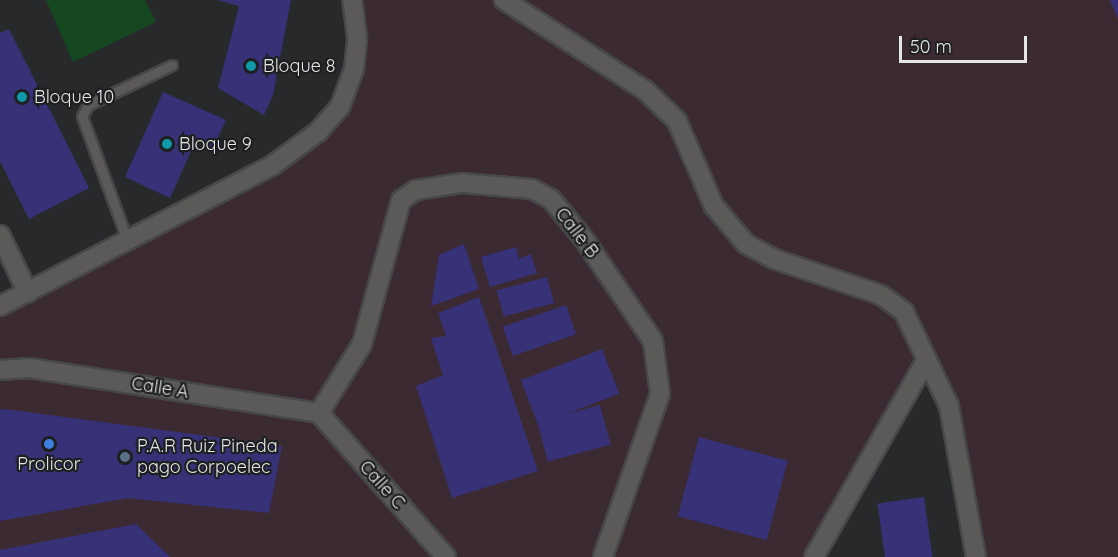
<!DOCTYPE html>
<html>
<head>
<meta charset="utf-8">
<style>
  body { margin:0 }
  #map { position:relative; width:1118px; height:557px; overflow:hidden; background:#28292b; font-family:Quicksand,sans-serif }
  div>[style] { position:absolute }
  .industrial>* { inset:0; background:#3c2a33 }
  .green>* { inset:0; background:#154821 }
  .building>* { inset:0; background:#373178; transform-origin:0 0 }
  .roads { filter:drop-shadow(2px 0 #464749) drop-shadow(-2px 0 #464749) drop-shadow(0 2px #464749) drop-shadow(0 -2px #464749) }
  .lane>* { height:9px; margin:-4.5px; padding:0 4.5px; transform-origin:4.5px; border-radius:4.5px; background:#5b5a59 }
  .street>* { height:18px; margin:-9px; padding:0 9px; transform-origin:9px; border-radius:9px; background:#5b5a59 }
  .dots>* { width:16px; height:16px; translate:-50% -50%; box-sizing:border-box; border:3px solid #1e1f21; border-radius:50% }
  span { translate:-50% -50%; white-space:nowrap; text-align:center; line-height:1.15; -webkit-text-stroke:4.5px #1e1f21; paint-order:stroke }
  .poi-label { font-size:18px; color:#e4e5e6 }
  .left { translate:0 -50%; text-align:left }
  .street-label { font-size:18px; color:#e4e5e6 }
  .scale { position:absolute; left:899px; top:36px; width:128px; height:27px; box-sizing:border-box; border:3px solid #e4e5e6; border-top:0; padding-left:8px; font-size:18px; line-height:21px; white-space:nowrap; color:#e4e5e6; -webkit-text-stroke:4px #1e1f21; paint-order:stroke }
</style>
</head>
<body>
<div id="map">
  <div class="industrial">
    <div style="clip-path:polygon(352px 0,1118px 0,1118px 557px,976px 557px,954px 441px,926px 362px,814px 557px,0 557px,0 306px,318px 132px,354px 69px)"></div>
  </div>
  <div class="green">
    <div style="clip-path:polygon(46px 0,145px 0,156px 22px,73px 62px)"></div>
  </div>
  <div class="building">
    <div style="clip-path:polygon(217px 0,291px 0,273px 95px,264px 115px,218px 88px,239px 6px)"></div>
    <div style="clip-path:polygon(1110px 0,1118px 0,1118px 19px)"></div>
    <div style="clip-path:polygon(9px 29px,89px 188px,29px 219px,0 161px,0 33px)"></div>
    <div style="clip-path:polygon(163px 92px,226px 120px,213px 148px,196px 140px,170px 198px,125px 177px)"></div>
    <div style="clip-path:polygon(464px 244px,479px 289px,431px 306px,439px 255px)"></div>
    <div style="clip-path:polygon(516px 247px,519px 259px,531px 254px,537px 273px,490px 287px,481px 257px)"></div>
    <div style="left:547px;top:277px;width:27px;height:52px;rotate:75deg"></div>
    <div style="clip-path:polygon(479px 297px,538px 471px,452px 498px,416px 386px,443px 375px,431px 338px,446px 336px,438px 313px)"></div>
    <div style="left:566px;top:305px;width:31px;height:67px;rotate:71deg"></div>
    <div style="left:602px;top:349px;width:48px;height:87px;rotate:69deg"></div>
    <div style="left:600px;top:405px;width:41px;height:65px;rotate:75deg"></div>
    <div style="clip-path:polygon(4px 409px,282px 446px,269px 513px,128px 498px,0 521px,0 410px)"></div>
    <div style="left:699px;top:437px;width:92px;height:82px;rotate:15deg"></div>
    <div style="left:924px;top:497px;width:61px;height:47px;rotate:82deg"></div>
    <div style="clip-path:polygon(136px 524px,170px 557px,0 557px,0 550px)"></div>
  </div>
  <div class="roads">
    <div class="lane">
      <div style="left:128px;top:242px;width:134px;rotate:-110.1deg"></div>
      <div style="left:82px;top:116px;width:13px;rotate:-61deg"></div>
      <div style="left:88px;top:105px;width:93px;rotate:-25.5deg"></div>
    </div>
    <div class="street">
      <div style="left:504px;top:0;width:167px;rotate:32.6deg"></div>
      <div style="left:645px;top:90px;width:45px;rotate:44.1deg"></div>
      <div style="left:677px;top:121px;width:93px;rotate:66.5deg"></div>
      <div style="left:714px;top:206px;width:50px;rotate:49.9deg"></div>
      <div style="left:746px;top:244px;width:32px;rotate:28deg"></div>
      <div style="left:774px;top:259px;width:113px;rotate:18.6deg"></div>
      <div style="left:881px;top:295px;width:29px;rotate:36deg"></div>
      <div style="left:904px;top:312px;width:104px;rotate:64.4deg"></div>
      <div style="left:949px;top:406px;width:153px;rotate:79.9deg"></div>
      <div style="left:0;top:235px;width:64px;rotate:64.2deg"></div>
      <div style="left:0;top:306px;width:307px;rotate:-27.3deg"></div>
      <div style="left:273px;top:165px;width:56px;rotate:-36.3deg"></div>
      <div style="left:318px;top:132px;width:33px;rotate:-49deg"></div>
      <div style="left:340px;top:107px;width:40px;rotate:-69.8deg"></div>
      <div style="left:354px;top:69px;width:31px;rotate:-84deg"></div>
      <div style="left:357px;top:38px;width:38px;rotate:-97deg"></div>
      <div style="left:0;top:370px;width:29px;rotate:-4deg"></div>
      <div style="left:29px;top:368px;width:293px;rotate:8.8deg"></div>
      <div style="left:319px;top:413px;width:81px;rotate:-58.1deg"></div>
      <div style="left:362px;top:344px;width:149px;rotate:-74.8deg"></div>
      <div style="left:401px;top:200px;width:18px;rotate:-34deg"></div>
      <div style="left:416px;top:190px;width:47px;rotate:-8.7deg"></div>
      <div style="left:462px;top:183px;width:70px;rotate:4.9deg"></div>
      <div style="left:532px;top:189px;width:21px;rotate:28deg"></div>
      <div style="left:551px;top:199px;width:52px;rotate:50.5deg"></div>
      <div style="left:584px;top:239px;width:123px;rotate:55.9deg"></div>
      <div style="left:653px;top:341px;width:53px;rotate:82.5deg"></div>
      <div style="left:660px;top:394px;width:173px;rotate:109.3deg"></div>
      <div style="left:319px;top:413px;width:192px;rotate:48.6deg"></div>
      <div style="left:814px;top:557px;width:226px;rotate:-60.3deg"></div>
    </div>
  </div>
  <div class="dots">
    <div style="left:251px;top:66px;background:#0f9aa8"></div>
    <div style="left:22px;top:97px;background:#0f9aa8"></div>
    <div style="left:167px;top:144px;background:#0f9aa8"></div>
    <div style="left:49px;top:444px;background:#3f7fe0"></div>
    <div style="left:125px;top:457px;background:#5c6f8a"></div>
  </div>
  <div class="poi-label">
    <span class="left" style="left:263px;top:66px">Bloque 8</span>
    <span class="left" style="left:34px;top:97px">Bloque 10</span>
    <span class="left" style="left:179px;top:144px">Bloque 9</span>
    <span class="left" style="left:137px;top:457px">P.A.R Ruiz Pineda<br>pago Corpoelec</span>
    <span style="left:49px;top:464px">Prolicor</span>
  </div>
  <div class="street-label">
    <span style="left:577px;top:233px;rotate:52deg">Calle B</span>
    <span style="left:160px;top:388px;rotate:9deg">Calle A</span>
    <span style="left:382px;top:485px;rotate:48deg">Calle C</span>
  </div>
  <div class="scale">50 m</div>
</div>
</body>
</html>
